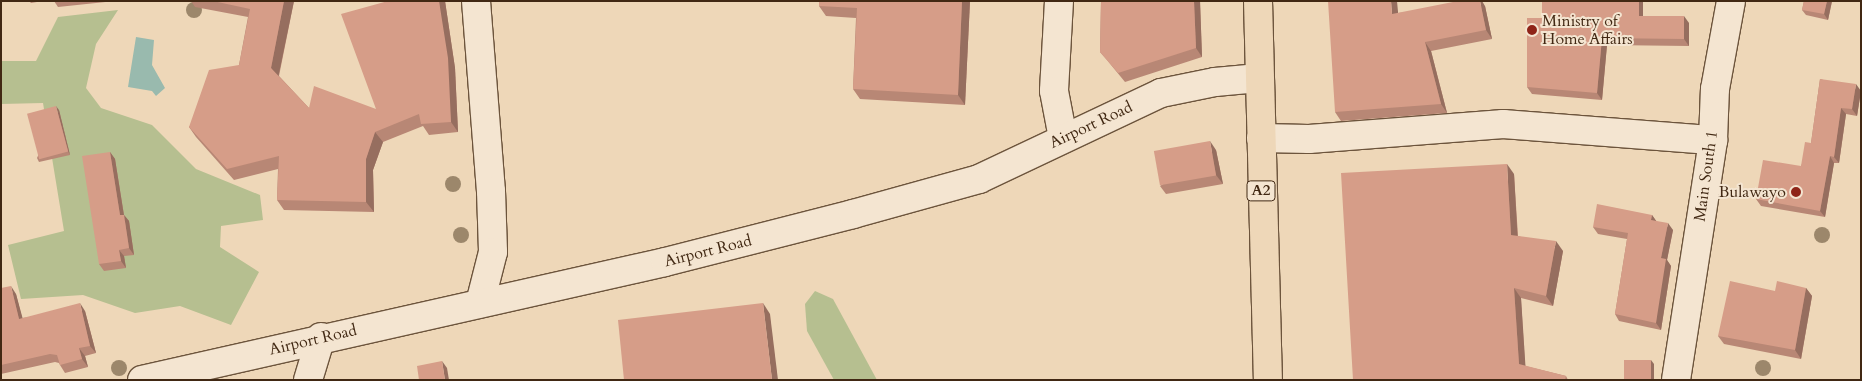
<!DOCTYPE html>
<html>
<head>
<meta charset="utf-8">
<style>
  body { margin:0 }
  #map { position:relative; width:1862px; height:381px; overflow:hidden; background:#eed7b8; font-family:Cardo,serif }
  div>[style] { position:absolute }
  .green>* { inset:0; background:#b6bf90 }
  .water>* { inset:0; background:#99baae }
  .roads { filter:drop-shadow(1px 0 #6c543c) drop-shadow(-1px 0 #6c543c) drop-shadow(0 1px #6c543c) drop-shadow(0 -1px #6c543c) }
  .minor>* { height:28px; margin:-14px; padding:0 14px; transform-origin:14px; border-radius:14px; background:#f4e5d1 }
  .primary>* { height:28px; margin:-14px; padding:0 14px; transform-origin:14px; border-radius:14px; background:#eed7b8 }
  .trees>* { width:16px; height:16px; margin:-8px; border-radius:50%; background:#9c876b }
  .wall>* { inset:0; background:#b88775 }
  .shaded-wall>* { inset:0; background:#966e5f }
  .building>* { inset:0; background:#d69d88; transform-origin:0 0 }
  .dots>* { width:14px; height:14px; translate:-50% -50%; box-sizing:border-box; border:2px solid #f4e5d1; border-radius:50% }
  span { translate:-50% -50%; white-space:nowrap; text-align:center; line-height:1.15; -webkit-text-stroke:4px #f4e5d1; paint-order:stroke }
  .shield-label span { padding:1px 4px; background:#f4e5d1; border:1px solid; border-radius:4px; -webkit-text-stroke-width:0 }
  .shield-label { font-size:15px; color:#412813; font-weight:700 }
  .poi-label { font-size:16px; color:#412813 }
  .left { translate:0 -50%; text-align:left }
  .right { translate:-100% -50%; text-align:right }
  .street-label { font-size:16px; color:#412813 }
  .frame { position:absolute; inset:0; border:2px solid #412813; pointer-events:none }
</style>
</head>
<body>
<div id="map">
  <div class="green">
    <div style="clip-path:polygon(118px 10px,96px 44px,86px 88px,101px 108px,152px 125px,196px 169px,260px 195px,263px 220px,221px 226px,220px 247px,259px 272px,231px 325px,180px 306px,135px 313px,83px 295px,21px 299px,8px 245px,64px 231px,43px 103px,1px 104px,1px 61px,36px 61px,58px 17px)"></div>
    <div style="clip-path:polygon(815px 291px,833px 299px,877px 380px,834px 380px,807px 331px,805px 304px)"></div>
  </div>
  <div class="water">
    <div style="clip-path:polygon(136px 37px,154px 40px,152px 65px,165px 88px,156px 96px,152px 91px,128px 87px)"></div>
  </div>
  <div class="roads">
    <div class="minor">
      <div style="left:476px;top:1px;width:191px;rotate:85.5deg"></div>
      <div style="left:491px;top:191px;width:61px;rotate:88.1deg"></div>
      <div style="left:493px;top:252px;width:53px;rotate:104.3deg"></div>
      <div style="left:1059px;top:1px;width:90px;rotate:93.2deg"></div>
      <div style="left:1054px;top:91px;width:48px;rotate:79.2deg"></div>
      <div style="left:1261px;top:138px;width:48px;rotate:1.2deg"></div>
      <div style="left:1309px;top:139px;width:195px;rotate:-4.4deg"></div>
      <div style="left:1503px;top:124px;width:211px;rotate:4.4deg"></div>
      <div style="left:142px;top:380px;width:536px;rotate:-12.71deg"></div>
      <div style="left:665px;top:262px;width:194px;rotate:-14.3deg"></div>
      <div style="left:853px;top:214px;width:131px;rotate:-15.5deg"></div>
      <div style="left:979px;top:179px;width:201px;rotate:-25.3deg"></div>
      <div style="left:1161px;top:93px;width:55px;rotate:-11.5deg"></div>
      <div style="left:1215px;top:82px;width:44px;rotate:-5.2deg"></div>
      <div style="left:308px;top:380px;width:45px;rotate:-73.2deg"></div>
      <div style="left:1676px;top:380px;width:243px;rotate:-81.2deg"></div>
      <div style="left:1713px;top:140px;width:51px;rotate:-87.8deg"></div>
      <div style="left:1715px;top:89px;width:89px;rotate:-79.7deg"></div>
    </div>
    <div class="primary">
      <div style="left:1258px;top:1px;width:379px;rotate:88.5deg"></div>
    </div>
  </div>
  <div class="trees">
    <div style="left:194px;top:10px"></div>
    <div style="left:453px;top:184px"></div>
    <div style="left:461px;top:235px"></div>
    <div style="left:1822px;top:235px"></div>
    <div style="left:119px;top:368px"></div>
    <div style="left:1763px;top:368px"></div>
  </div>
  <div class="wall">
    <div style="clip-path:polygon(29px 1px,43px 1px,31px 3px)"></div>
    <div style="clip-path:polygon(54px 1px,115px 1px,58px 7px)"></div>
    <div style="clip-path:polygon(191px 1px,294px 1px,279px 76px,309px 108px,376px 109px,388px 1px,445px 1px,455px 68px,458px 132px,429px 135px,423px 126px,383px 142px,373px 170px,374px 212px,284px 210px,277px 200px,278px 169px,234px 180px,196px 137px,189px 127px,239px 65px,248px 17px,195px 7px)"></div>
    <div style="clip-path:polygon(819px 1px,970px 1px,965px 105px,860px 99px,853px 89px,856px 18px,826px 16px,819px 6px)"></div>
    <div style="clip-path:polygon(1101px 1px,1200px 1px,1202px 57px,1125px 82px,1107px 60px,1100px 52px)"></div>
    <div style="clip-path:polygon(1804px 1px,1832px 1px,1828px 20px,1806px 15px,1802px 10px)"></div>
    <div style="clip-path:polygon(1485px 6px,1492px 39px,1431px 51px,1447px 113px,1341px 121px,1335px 112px,1398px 13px)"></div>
    <div style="clip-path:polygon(1643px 16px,1689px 23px,1689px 46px,1607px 45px,1602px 100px,1532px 94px,1527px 87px,1542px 18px)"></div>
    <div style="clip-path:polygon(1820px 79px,1861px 91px,1857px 116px,1846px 114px,1839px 163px,1834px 163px,1825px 217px,1761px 206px,1756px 199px,1801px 166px,1811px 143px)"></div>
    <div style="clip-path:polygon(59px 110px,70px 155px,39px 162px,37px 158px)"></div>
    <div style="clip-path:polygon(1216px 150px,1223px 184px,1166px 194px,1160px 186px)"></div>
    <div style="clip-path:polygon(110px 152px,115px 159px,124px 215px,129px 221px,134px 255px,124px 256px,126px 268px,104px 271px,99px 264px)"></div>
    <div style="clip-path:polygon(1514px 174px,1518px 236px,1563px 251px,1553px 306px,1521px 298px,1525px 366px,1566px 376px,1568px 380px,1353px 380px)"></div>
    <div style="clip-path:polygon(1652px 215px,1656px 221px,1673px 230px,1667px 260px,1671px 266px,1661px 330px,1619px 321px,1615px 314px,1627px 239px,1598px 234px,1593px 227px)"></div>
    <div style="clip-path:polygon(1px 288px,16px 294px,22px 318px,85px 311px,96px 353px,85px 356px,88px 367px,65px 373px,60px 365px,59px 363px,55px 362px,1px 374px)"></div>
    <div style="clip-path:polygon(1806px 288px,1812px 296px,1801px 359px,1724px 344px,1718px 336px)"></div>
  </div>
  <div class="shaded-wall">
    <div style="clip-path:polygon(284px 1px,294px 1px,278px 78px,271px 68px)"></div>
    <div style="clip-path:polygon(439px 1px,445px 1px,455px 68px,458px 132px,451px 122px)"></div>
    <div style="clip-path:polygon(962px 1px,970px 1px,965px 105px,958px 95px)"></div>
    <div style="clip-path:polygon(1194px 1px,1200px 1px,1202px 57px,1196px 48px)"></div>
    <div style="clip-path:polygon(1391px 1px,1397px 1px,1399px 23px,1392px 14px)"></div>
    <div style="clip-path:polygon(1480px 1px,1482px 1px,1485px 6px,1492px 39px,1486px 30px)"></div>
    <div style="clip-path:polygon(1639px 1px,1643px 1px,1643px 23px,1639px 16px)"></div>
    <div style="clip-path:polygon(1827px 1px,1832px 1px,1828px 20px,1824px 14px)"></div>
    <div style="clip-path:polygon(1684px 16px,1689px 23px,1689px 46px,1684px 39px)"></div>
    <div style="clip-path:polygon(1602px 38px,1607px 45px,1602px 100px,1597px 93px)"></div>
    <div style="clip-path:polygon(1425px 42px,1431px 51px,1447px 113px,1441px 104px)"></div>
    <div style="clip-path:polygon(1856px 84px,1861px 91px,1857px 116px,1852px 109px)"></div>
    <div style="clip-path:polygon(56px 106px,59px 110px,70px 155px,68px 151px)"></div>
    <div style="clip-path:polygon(1841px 108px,1846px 114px,1839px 163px,1834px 157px)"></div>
    <div style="clip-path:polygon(375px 132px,383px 142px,373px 170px,374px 212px,366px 202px,366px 159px)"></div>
    <div style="clip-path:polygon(1210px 141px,1216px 150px,1223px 184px,1216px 175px)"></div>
    <div style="clip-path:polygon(110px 152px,115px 159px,125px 222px,120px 215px)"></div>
    <div style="clip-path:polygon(1830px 156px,1834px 163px,1825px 217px,1820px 211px)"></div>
    <div style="clip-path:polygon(1507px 164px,1514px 174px,1518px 245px,1511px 235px)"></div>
    <div style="clip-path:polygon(124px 215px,129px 221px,134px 255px,129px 248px)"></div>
    <div style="clip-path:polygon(1652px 215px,1657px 222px,1651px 220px)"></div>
    <div style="clip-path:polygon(1668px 223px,1673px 230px,1667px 260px,1671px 266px,1661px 330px,1656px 323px,1661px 258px)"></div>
    <div style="clip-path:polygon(1556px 241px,1563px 251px,1553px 306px,1546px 296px)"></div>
    <div style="clip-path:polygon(119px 250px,124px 256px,126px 268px,121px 261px)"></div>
    <div style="clip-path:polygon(11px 286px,16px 294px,25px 327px,19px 319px)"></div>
    <div style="clip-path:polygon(1514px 288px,1521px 298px,1526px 374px,1519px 364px)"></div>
    <div style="clip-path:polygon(1806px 288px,1812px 296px,1801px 359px,1795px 350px)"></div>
    <div style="clip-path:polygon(80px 303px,85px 311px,96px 353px,90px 346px)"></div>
    <div style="clip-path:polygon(763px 303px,770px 314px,778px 380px,772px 380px)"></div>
    <div style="clip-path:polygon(79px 348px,85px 356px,88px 367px,82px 359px)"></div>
    <div style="clip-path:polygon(1651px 360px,1654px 364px,1654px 380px,1651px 380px)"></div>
    <div style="clip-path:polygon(442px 361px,447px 368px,449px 380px,445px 380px)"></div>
  </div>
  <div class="building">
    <div style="clip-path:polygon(213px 1px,284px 1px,271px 68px,309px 108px,314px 86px,376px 109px,341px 14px,388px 1px,439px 1px,448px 58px,451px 122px,421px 124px,419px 114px,375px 132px,366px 159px,366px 202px,277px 200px,279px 156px,227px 169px,189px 127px,209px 70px,239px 65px,250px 9px)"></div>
    <div style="clip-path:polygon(819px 1px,962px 1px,958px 95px,853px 89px,857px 8px,819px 6px)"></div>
    <div style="clip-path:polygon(1101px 1px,1194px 1px,1196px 48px,1118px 73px,1100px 52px)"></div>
    <div style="clip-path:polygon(1328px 1px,1391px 1px,1392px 14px,1458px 1px,1480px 1px,1486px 30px,1425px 42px,1441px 104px,1335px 112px)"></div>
    <div style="clip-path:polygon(1542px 1px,1639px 1px,1639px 16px,1684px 16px,1684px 39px,1602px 38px,1597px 93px,1527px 87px,1527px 18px,1542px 18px)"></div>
    <div style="clip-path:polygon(1804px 1px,1827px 1px,1824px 14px,1802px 10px)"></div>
    <div style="clip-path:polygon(1820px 79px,1856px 84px,1852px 109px,1841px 108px,1834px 157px,1830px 156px,1820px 211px,1756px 199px,1763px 160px,1801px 166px,1805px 142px,1811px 143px)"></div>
    <div style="left:56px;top:106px;width:47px;height:30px;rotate:75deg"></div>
    <div style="left:1210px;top:141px;width:35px;height:57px;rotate:80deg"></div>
    <div style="clip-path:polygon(110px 152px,120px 215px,124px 215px,129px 248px,119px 250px,121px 261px,99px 264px,82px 156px)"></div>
    <div style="clip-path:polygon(1507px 164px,1511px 235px,1556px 241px,1546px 296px,1514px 288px,1519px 364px,1566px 376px,1565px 380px,1353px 380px,1341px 173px)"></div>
    <div style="clip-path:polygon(1597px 204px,1652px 215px,1651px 220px,1668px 223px,1661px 258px,1666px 259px,1656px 323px,1615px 314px,1628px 233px,1593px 227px)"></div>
    <div style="clip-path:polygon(1730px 281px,1775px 291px,1777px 281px,1806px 288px,1795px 350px,1718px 336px)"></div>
    <div style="clip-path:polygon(11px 286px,19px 319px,80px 303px,90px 346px,79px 348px,82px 359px,60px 365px,57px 355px,50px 354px,1px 365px,1px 288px)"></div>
    <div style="clip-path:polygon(763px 303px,772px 380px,624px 380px,618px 320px)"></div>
    <div style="left:1624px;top:360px;width:27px;height:20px"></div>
    <div style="clip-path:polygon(442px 361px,445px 380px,419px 380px,417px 366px)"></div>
  </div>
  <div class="dots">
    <div style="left:1532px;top:30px;background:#8f2418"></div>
    <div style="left:1796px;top:192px;background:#8f2418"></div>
  </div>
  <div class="shield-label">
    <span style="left:1261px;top:191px">A2</span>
  </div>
  <div class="poi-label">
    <span class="left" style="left:1542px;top:30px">Ministry of<br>Home Affairs</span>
    <span class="right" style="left:1786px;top:192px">Bulawayo</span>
  </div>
  <div class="street-label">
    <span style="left:1091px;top:125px;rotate:-25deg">Airport Road</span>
    <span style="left:1706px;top:176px;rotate:-82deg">Main South 1</span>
    <span style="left:708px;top:251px;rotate:-14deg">Airport Road</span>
    <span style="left:313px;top:340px;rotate:-13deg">Airport Road</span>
  </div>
  <div class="frame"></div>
</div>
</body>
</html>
